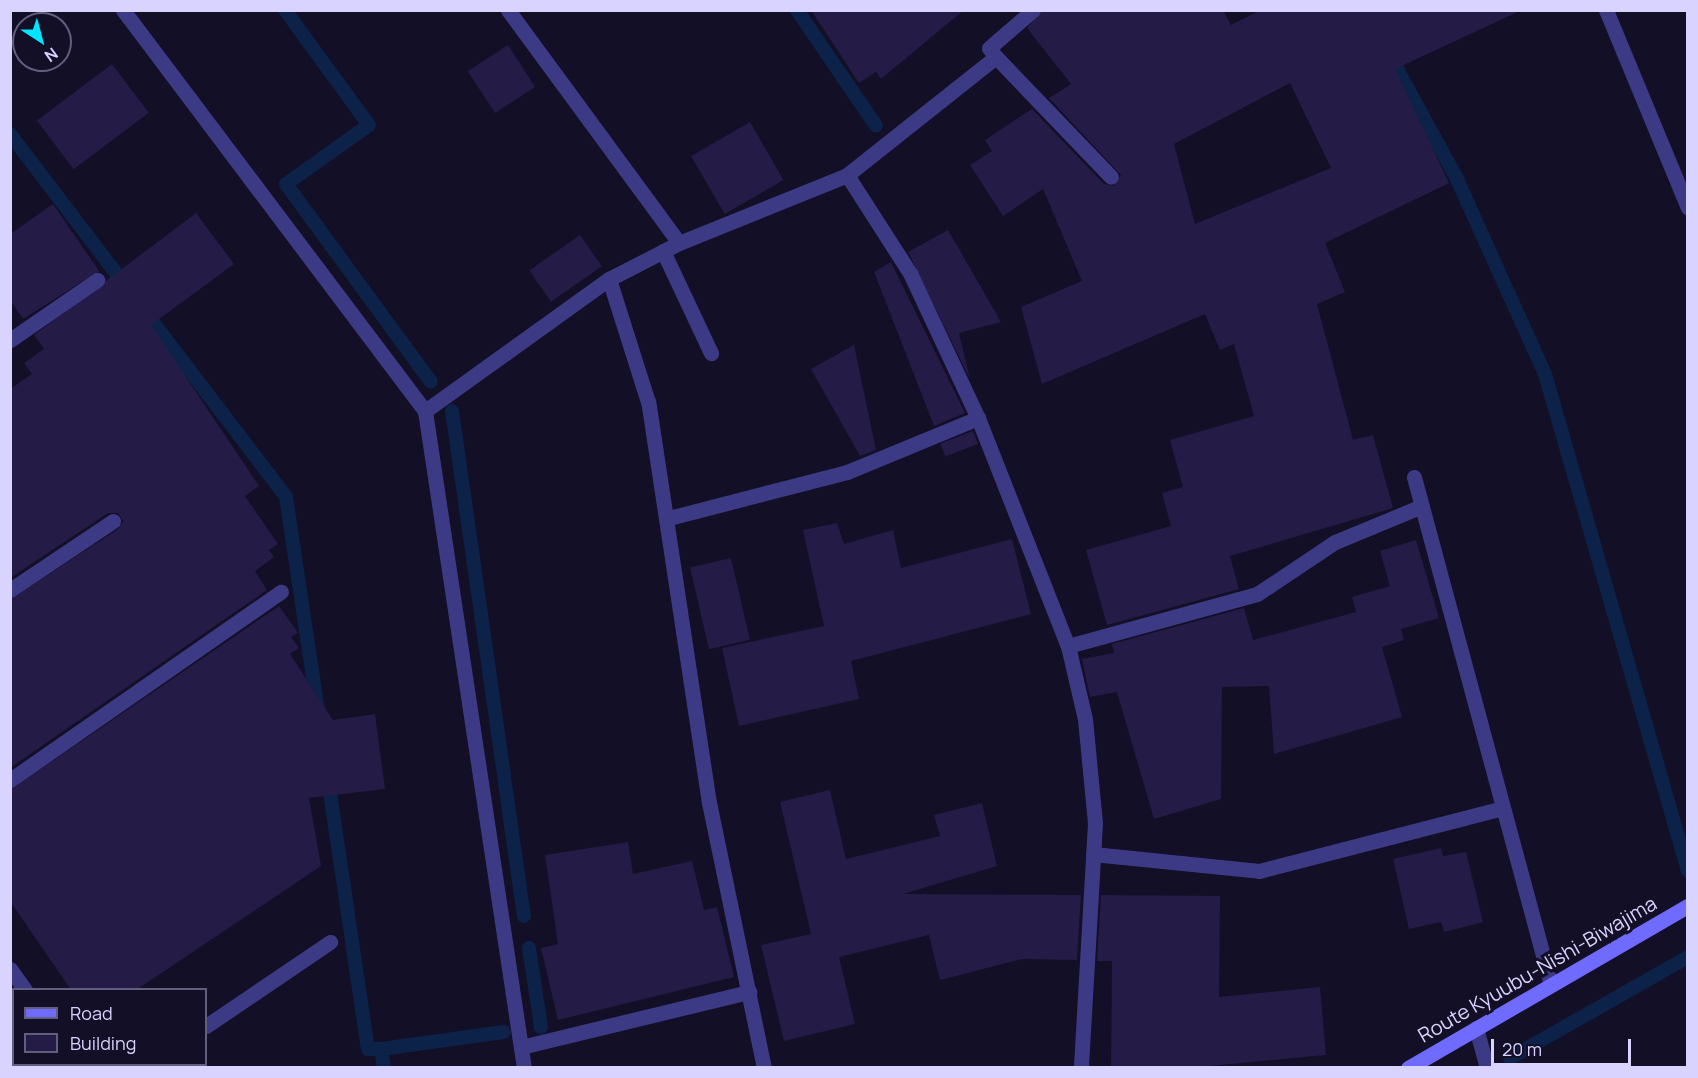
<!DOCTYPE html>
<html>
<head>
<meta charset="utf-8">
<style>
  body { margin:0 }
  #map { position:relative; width:1698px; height:1078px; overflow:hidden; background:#130f26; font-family:Manrope,sans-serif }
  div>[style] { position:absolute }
  .stream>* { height:14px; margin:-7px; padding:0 7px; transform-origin:7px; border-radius:7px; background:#0c2248 }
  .building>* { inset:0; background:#241b47; transform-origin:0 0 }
  .lane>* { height:15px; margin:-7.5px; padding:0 7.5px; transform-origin:7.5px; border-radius:7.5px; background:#3d3a85 }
  .street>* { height:15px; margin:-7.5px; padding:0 7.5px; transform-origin:7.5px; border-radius:7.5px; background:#3d3a85 }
  .secondary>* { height:15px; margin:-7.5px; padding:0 7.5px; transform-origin:7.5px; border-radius:7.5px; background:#6f6bff }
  span { translate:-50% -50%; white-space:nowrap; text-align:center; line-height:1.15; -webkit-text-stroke:6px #130f26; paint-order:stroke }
  .street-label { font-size:20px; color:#d9d4ff }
  .frame { position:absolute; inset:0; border:12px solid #d9d4ff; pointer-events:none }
  .legend { position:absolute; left:12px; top:988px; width:195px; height:78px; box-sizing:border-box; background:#130f26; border:2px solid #625e7d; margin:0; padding:8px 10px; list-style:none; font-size:18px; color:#d9d4ff }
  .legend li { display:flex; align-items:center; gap:12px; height:30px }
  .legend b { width:30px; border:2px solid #625e7d }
  .north { position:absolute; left:12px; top:12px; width:60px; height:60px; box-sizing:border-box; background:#130f26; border:2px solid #625e7d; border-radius:50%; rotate:144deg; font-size:16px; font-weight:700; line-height:24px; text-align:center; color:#d9d4ff }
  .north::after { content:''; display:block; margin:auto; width:21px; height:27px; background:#00e5ff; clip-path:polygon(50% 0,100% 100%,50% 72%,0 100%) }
  .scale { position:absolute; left:1491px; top:1039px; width:140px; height:27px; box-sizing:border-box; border:3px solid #d9d4ff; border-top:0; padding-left:8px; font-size:18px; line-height:21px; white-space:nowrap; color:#d9d4ff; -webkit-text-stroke:4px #130f26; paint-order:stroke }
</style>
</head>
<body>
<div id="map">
  <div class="stream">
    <div style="left:285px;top:10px;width:142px;rotate:53.9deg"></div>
    <div style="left:369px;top:125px;width:102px;rotate:144.6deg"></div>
    <div style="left:286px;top:184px;width:245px;rotate:53.8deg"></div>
    <div style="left:797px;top:10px;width:140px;rotate:55.7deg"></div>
    <div style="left:1389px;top:54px;width:140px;rotate:61.4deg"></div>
    <div style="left:1456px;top:177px;width:216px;rotate:65.7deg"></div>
    <div style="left:1545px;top:374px;width:517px;rotate:73.95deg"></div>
    <div style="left:10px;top:134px;width:191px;rotate:52.7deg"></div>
    <div style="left:143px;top:309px;width:236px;rotate:52.7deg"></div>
    <div style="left:286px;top:497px;width:215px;rotate:81.5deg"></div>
    <div style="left:452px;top:411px;width:510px;rotate:81.89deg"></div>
    <div style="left:328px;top:779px;width:273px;rotate:81.6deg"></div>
    <div style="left:368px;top:1049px;width:13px"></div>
    <div style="left:529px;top:948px;width:80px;rotate:81.4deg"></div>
    <div style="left:1510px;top:1058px;width:205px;rotate:-29.6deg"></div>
    <div style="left:384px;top:1068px;width:19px;rotate:-99deg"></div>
    <div style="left:381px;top:1049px;width:124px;rotate:-7.9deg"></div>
  </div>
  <div class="building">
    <div style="clip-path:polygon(811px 10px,964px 10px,881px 79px,876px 72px,859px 83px)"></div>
    <div style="clip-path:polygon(evenodd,1042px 10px,1223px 10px,1231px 25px,1261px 10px,1522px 10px,1395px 69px,1449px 183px,1325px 243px,1345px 292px,1317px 304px,1353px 440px,1373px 435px,1393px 508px,1230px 556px,1239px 589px,1107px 625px,1086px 550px,1171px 526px,1162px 493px,1183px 487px,1170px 440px,1254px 416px,1234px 344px,1220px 350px,1205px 314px,1042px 384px,1021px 307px,1082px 281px,1043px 189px,1003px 216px,970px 165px,992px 151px,985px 140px,1032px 109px,1104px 184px,1114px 186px,1121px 175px,1049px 98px,1071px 84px,1027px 28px,1042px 10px,1290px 83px,1331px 168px,1195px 224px,1174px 144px,1290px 83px)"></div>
    <div style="left:508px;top:45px;width:50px;height:48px;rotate:57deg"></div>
    <div style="left:112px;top:64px;width:61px;height:94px;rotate:53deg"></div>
    <div style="left:750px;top:122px;width:67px;height:68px;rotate:60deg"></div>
    <div style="clip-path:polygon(53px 204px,99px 271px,23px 319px,10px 300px,10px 234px)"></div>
    <div style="clip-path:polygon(196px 213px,234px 264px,151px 325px,259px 486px,245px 496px,278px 544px,269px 550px,274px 557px,255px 571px,267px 590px,10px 768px,10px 600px,118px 529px,123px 521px,118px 513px,108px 513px,10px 578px,10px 389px,32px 374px,24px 363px,44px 349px,34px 335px)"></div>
    <div style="clip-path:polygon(948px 230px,1001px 322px,959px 333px,970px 379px,908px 252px)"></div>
    <div style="left:580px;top:235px;width:38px;height:62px;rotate:55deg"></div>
    <div style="clip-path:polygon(891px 262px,965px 413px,934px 426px,874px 272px)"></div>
    <div style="clip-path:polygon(854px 345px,876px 450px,860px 456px,811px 369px)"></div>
    <div style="left:973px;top:431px;width:14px;height:35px;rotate:69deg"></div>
    <div style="clip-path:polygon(837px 523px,844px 544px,893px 530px,901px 568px,1012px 539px,1031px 614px,851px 661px,859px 699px,739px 726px,722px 648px,824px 626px,803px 530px)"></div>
    <div style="clip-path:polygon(1416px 540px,1439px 618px,1401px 629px,1404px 640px,1382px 647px,1402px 717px,1274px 754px,1269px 686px,1222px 687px,1221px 799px,1154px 819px,1117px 692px,1090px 697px,1082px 659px,1114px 653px,1112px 644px,1244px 608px,1253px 640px,1356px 612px,1352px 597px,1390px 586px,1380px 551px)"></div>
    <div style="left:731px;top:558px;width:84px;height:42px;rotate:77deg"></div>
    <div style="clip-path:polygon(279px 606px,298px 633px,291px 637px,299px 648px,290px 654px,333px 720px,375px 714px,385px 789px,309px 798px,321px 866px,136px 990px,71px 990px,10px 901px,10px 790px)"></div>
    <div style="clip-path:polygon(830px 790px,846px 859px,940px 836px,934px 815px,982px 803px,997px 866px,903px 894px,1081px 895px,1077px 960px,1022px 959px,940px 980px,929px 935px,839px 957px,855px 1024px,784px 1041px,761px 945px,811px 934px,780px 802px)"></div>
    <div style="clip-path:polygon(628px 842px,633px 874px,692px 861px,704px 910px,717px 907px,734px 977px,558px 1020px,541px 948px,558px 944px,545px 855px)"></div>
    <div style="clip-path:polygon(1441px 848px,1443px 856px,1466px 852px,1483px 922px,1444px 932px,1441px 922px,1409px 929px,1393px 859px)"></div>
    <div style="clip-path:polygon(1101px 895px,1220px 896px,1219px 997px,1320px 987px,1326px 1055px,1188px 1068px,1111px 1068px,1112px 961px,1097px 961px)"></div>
  </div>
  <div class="lane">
    <div style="left:996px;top:57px;width:166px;rotate:46.2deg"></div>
    <div style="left:663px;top:251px;width:113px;rotate:64.8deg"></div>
  </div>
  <div class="street">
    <div style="left:123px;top:10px;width:502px;rotate:53.02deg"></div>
    <div style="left:425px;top:411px;width:226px;rotate:-35.7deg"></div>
    <div style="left:508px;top:10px;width:289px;rotate:53.7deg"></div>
    <div style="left:1606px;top:10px;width:214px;rotate:67.5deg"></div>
    <div style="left:847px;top:175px;width:117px;rotate:57.3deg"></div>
    <div style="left:910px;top:273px;width:160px;rotate:64.9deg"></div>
    <div style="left:978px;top:418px;width:245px;rotate:68.5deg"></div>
    <div style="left:1068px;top:646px;width:75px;rotate:76.9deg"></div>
    <div style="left:1085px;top:719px;width:104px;rotate:84.5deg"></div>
    <div style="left:1095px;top:823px;width:245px;rotate:93.3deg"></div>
    <div style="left:10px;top:340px;width:106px;rotate:-34.6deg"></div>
    <div style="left:425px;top:411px;width:664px;rotate:81.43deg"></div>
    <div style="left:1414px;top:477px;width:526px;rotate:74.91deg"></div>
    <div style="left:669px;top:518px;width:184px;rotate:-14.5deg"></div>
    <div style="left:847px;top:472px;width:142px;rotate:-22.4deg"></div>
    <div style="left:10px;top:590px;width:124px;rotate:-33.8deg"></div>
    <div style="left:1068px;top:646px;width:196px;rotate:-15.4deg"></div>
    <div style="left:1257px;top:594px;width:94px;rotate:-33.7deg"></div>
    <div style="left:1335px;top:542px;width:94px;rotate:-22.5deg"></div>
    <div style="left:10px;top:780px;width:330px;rotate:-34.8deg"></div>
    <div style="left:1093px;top:854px;width:167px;rotate:5.8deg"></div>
    <div style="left:1259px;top:871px;width:252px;rotate:-14.5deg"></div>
    <div style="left:10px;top:969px;width:26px;rotate:54deg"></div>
    <div style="left:206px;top:1026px;width:150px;rotate:-34.1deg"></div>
    <div style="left:1476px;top:1028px;width:41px;rotate:74.6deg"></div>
    <div style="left:521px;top:1047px;width:235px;rotate:-13.6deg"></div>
    <div style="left:76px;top:1064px;width:4px;rotate:63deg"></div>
    <div style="left:144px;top:1068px;width:6px;rotate:-39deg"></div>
    <div style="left:764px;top:1068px;width:271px;rotate:-101.7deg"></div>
    <div style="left:709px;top:803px;width:406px;rotate:-98.6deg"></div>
    <div style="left:648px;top:402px;width:129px;rotate:-107.6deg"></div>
    <div style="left:609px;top:279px;width:79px;rotate:-27.2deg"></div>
    <div style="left:679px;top:243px;width:181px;rotate:-22deg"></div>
    <div style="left:847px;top:175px;width:190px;rotate:-38.4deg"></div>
    <div style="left:996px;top:57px;width:11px;rotate:-128deg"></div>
    <div style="left:989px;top:48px;width:58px;rotate:-40.8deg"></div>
  </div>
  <div class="secondary">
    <div style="left:1408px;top:1068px;width:323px;rotate:-30.1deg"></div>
  </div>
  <div class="street-label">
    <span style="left:1537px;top:969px;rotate:-30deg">Route Kyuubu-Nishi-Biwajima</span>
  </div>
  <div class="frame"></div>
  <ul class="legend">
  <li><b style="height:8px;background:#6f6bff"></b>Road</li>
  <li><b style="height:16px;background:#241b47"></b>Building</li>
  </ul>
  <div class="north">N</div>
  <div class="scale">20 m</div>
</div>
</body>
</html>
